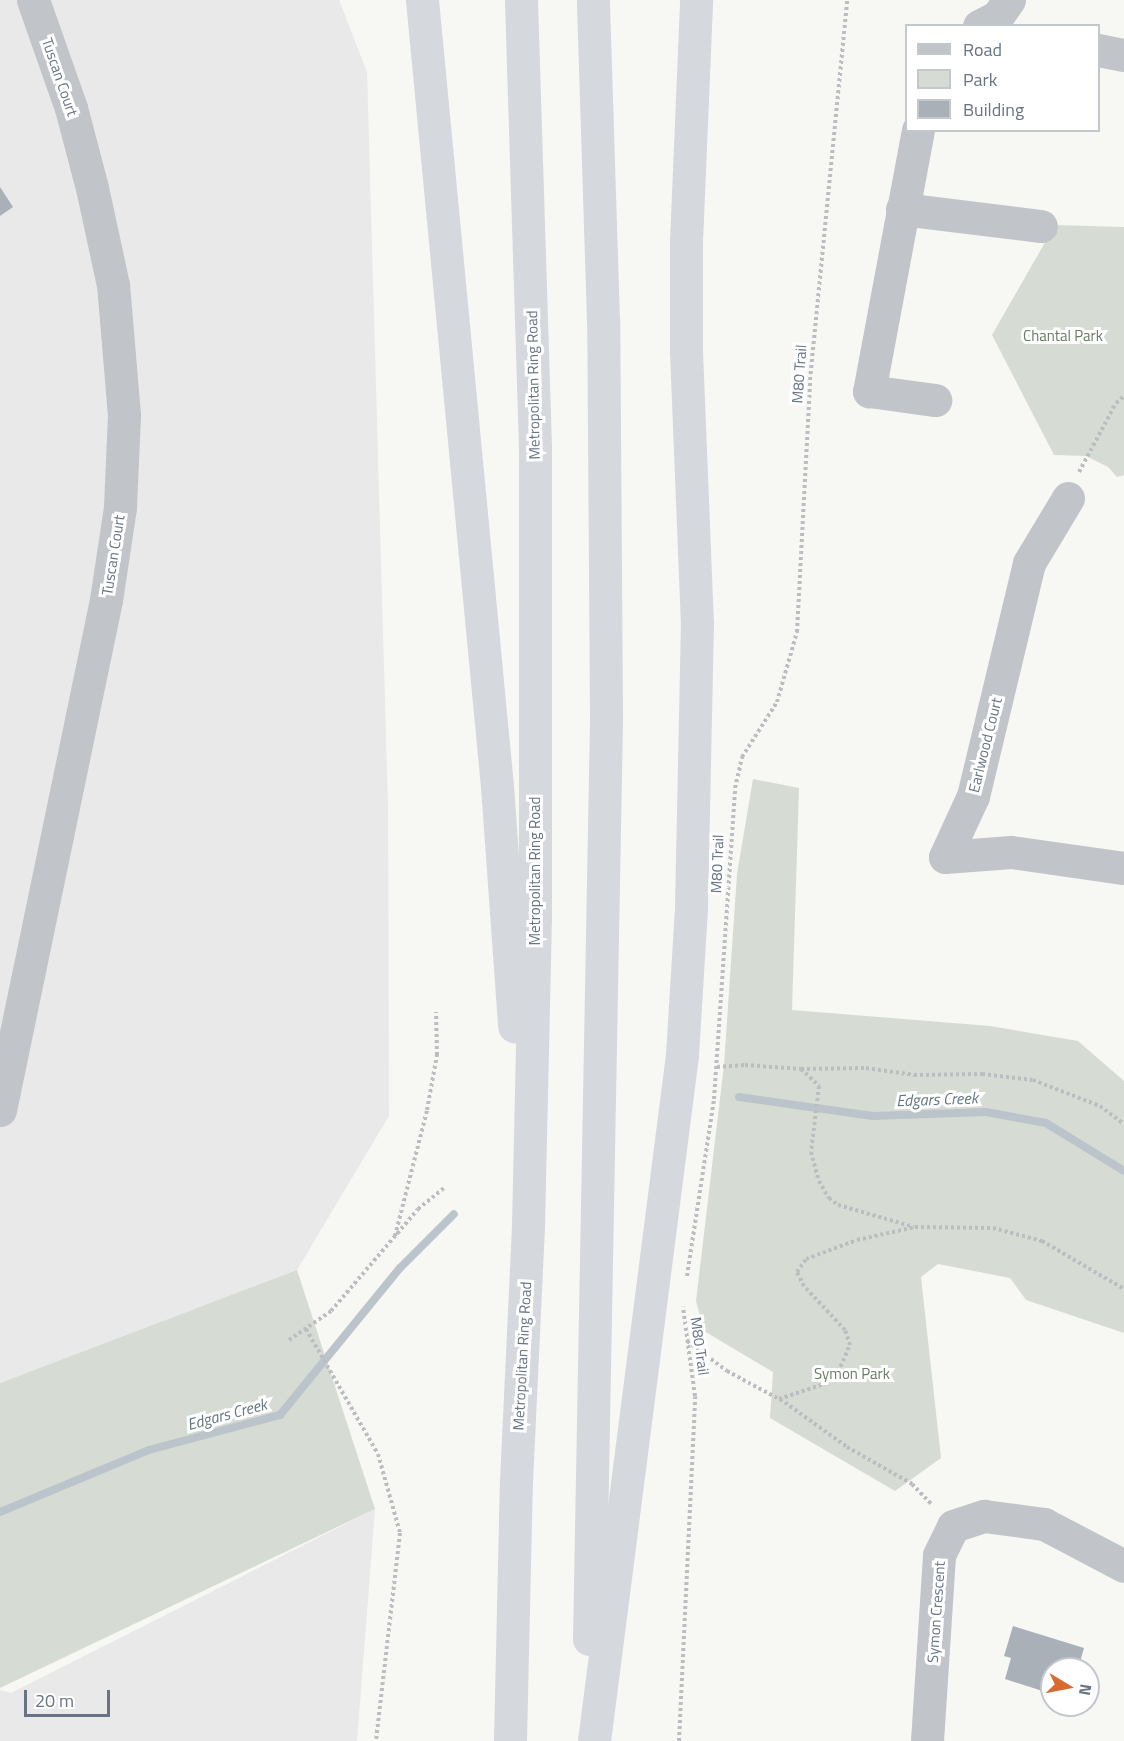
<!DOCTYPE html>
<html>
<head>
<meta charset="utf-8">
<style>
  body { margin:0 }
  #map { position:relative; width:1124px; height:1741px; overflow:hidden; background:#f7f7f4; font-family:"Titillium Web",sans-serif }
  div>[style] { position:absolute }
  .built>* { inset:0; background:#e8e9e8 }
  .green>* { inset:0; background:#d6dcd4 }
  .stream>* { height:8px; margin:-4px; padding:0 4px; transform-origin:4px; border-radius:4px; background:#bbc4ca }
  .building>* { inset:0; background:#aab0b7 }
  .path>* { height:4px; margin-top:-2px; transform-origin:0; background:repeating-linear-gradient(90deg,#bbbdc0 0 3px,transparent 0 6px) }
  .minor>* { height:33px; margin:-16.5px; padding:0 16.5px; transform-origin:16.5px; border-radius:16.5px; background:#c1c4c8 }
  .highway>* { height:33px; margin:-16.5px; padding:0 16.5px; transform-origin:16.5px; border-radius:16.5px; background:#d5d8dc }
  span { translate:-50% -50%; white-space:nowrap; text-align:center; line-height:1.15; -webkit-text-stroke:6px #fff; paint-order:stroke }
  .street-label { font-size:15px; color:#687484 }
  .park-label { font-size:15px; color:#687b66 }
  .water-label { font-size:16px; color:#63757f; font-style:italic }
  .legend { position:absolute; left:905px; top:24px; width:195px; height:108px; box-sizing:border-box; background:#fff; border:2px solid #c3c7ce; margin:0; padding:8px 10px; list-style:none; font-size:18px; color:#687484 }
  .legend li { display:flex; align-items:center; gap:12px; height:30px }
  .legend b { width:30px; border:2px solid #c3c7ce }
  .north { position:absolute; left:1040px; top:1657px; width:60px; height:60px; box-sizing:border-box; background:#fff; border:2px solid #c3c7ce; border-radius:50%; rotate:100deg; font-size:16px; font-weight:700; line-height:24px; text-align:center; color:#687484 }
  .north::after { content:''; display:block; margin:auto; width:21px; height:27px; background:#d96b32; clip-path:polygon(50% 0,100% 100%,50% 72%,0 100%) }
  .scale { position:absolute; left:24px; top:1690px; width:86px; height:27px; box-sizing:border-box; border:3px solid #687484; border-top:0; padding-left:8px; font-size:18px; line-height:21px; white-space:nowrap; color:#687484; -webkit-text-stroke:4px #fff; paint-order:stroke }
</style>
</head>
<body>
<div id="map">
  <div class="built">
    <div style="clip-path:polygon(0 0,339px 0,367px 72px,388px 808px,389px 1116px,297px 1270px,0 1383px)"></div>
    <div style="clip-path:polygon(375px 1509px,357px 1741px,0 1741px,0 1690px,11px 1693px)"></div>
  </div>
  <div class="green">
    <div style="clip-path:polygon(1055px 225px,1124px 227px,1124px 475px,1117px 477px,1108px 467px,1086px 456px,1054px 455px,992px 335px)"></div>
    <div style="clip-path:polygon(753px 779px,799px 788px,792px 1010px,990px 1026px,1078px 1041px,1124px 1081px,1124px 1333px,1026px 1300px,1010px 1278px,938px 1264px,921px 1277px,941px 1458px,895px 1491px,770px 1418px,773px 1372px,704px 1331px,696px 1301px,724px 1065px,737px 874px)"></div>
    <div style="clip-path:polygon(297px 1270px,375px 1509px,0 1688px,0 1383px)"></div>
  </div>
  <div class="stream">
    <div style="left:739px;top:1097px;width:135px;rotate:8.1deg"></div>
    <div style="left:873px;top:1116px;width:113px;rotate:-2deg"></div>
    <div style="left:986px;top:1112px;width:61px;rotate:10.4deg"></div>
    <div style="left:1046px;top:1123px;width:92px;rotate:31.6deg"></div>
    <div style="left:0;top:1512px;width:161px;rotate:-22.6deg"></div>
    <div style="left:149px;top:1450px;width:136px;rotate:-15deg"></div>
    <div style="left:280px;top:1415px;width:190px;rotate:-50.8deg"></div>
    <div style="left:400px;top:1268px;width:76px;rotate:-45deg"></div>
  </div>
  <div class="building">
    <div style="clip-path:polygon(0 187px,13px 207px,0 216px)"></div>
    <div style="clip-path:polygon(1013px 1626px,1084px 1648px,1078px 1669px,1052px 1669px,1052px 1694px,1005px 1679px,1011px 1658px,1004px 1656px)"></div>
  </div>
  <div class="path">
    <div style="left:1079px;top:472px;width:78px;rotate:-61.8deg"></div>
    <div style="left:1116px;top:403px;width:11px;rotate:-41deg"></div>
    <div style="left:717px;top:1067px;width:28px;rotate:-4deg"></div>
    <div style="left:745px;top:1065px;width:56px;rotate:4.1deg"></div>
    <div style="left:801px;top:1069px;width:25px;rotate:43deg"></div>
    <div style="left:819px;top:1086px;width:66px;rotate:96.9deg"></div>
    <div style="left:811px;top:1152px;width:30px;rotate:75deg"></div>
    <div style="left:819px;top:1181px;width:20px;rotate:60deg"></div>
    <div style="left:829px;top:1198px;width:11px;rotate:38deg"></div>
    <div style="left:838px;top:1205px;width:79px;rotate:16.1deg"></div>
    <div style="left:801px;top:1069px;width:65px;rotate:-0.9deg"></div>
    <div style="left:866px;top:1068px;width:49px;rotate:8.3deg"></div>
    <div style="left:914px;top:1075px;width:68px;rotate:-0.8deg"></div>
    <div style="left:982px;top:1074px;width:51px;rotate:6.7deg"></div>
    <div style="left:1033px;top:1080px;width:72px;rotate:21.2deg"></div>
    <div style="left:1100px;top:1106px;width:30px;rotate:37deg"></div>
    <div style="left:395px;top:1236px;width:130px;rotate:-75.7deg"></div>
    <div style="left:427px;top:1110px;width:56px;rotate:-79.7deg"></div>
    <div style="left:437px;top:1055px;width:43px;rotate:-91.3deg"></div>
    <div style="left:687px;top:1276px;width:179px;rotate:-81.3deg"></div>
    <div style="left:714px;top:1099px;width:312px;rotate:-86.1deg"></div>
    <div style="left:735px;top:788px;width:32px;rotate:-77deg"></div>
    <div style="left:742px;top:757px;width:65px;rotate:-57.5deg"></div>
    <div style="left:777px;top:702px;width:73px;rotate:-74.1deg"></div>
    <div style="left:797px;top:632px;width:252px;rotate:-87deg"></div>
    <div style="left:810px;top:380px;width:382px;rotate:-84.4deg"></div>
    <div style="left:306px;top:1329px;width:144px;rotate:60.1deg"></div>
    <div style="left:378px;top:1454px;width:82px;rotate:74.4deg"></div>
    <div style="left:400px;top:1533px;width:209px;rotate:96.6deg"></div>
    <div style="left:289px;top:1340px;width:51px;rotate:-34.6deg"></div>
    <div style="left:331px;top:1311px;width:134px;rotate:-49.5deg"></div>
    <div style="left:418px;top:1209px;width:33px;rotate:-39deg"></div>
    <div style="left:687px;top:1341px;width:50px;rotate:36.9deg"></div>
    <div style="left:727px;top:1371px;width:59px;rotate:28.3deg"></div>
    <div style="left:779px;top:1399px;width:47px;rotate:-18.4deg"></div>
    <div style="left:824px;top:1384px;width:18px;rotate:-41deg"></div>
    <div style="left:838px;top:1372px;width:30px;rotate:-66deg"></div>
    <div style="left:850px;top:1345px;width:16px;rotate:-108deg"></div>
    <div style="left:845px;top:1330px;width:60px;rotate:-133deg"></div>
    <div style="left:804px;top:1286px;width:16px;rotate:-117deg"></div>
    <div style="left:797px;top:1272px;width:16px;rotate:-55deg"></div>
    <div style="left:806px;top:1259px;width:54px;rotate:-20.4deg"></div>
    <div style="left:857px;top:1240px;width:59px;rotate:-12.6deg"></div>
    <div style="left:915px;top:1227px;width:78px;rotate:0.7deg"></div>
    <div style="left:993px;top:1228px;width:51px;rotate:14.9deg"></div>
    <div style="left:1042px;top:1241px;width:95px;rotate:30.3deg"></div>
    <div style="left:780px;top:1399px;width:82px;rotate:35.6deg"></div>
    <div style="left:847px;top:1447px;width:75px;rotate:29.6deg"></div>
    <div style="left:912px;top:1484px;width:30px;rotate:46deg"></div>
    <div style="left:679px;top:1741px;width:345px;rotate:-87.3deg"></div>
    <div style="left:695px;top:1396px;width:90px;rotate:-97.7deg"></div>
  </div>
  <div class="minor">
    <div style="left:979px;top:26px;width:20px;rotate:-27deg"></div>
    <div style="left:997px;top:17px;width:21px;rotate:-55deg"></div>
    <div style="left:1098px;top:50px;width:26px;rotate:11deg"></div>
    <div style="left:918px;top:130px;width:266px;rotate:100.6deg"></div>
    <div style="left:869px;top:391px;width:67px;rotate:7.8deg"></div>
    <div style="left:902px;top:209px;width:140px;rotate:7deg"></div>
    <div style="left:1068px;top:498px;width:76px;rotate:121deg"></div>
    <div style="left:1029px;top:563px;width:240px;rotate:103.5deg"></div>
    <div style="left:973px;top:796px;width:67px;rotate:114.7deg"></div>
    <div style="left:945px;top:857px;width:66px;rotate:-4.3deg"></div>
    <div style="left:1011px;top:852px;width:114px;rotate:8.1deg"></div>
    <div style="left:0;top:1110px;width:521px;rotate:-78.26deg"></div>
    <div style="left:106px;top:600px;width:94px;rotate:-81.4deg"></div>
    <div style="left:120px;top:507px;width:92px;rotate:-87.5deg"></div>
    <div style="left:124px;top:415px;width:130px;rotate:-94.8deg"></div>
    <div style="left:113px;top:285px;width:99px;rotate:-102.2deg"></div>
    <div style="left:92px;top:188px;width:83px;rotate:-104.7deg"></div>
    <div style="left:71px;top:108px;width:114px;rotate:-109.4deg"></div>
    <div style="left:927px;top:1741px;width:186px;rotate:-86.3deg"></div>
    <div style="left:939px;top:1555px;width:32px;rotate:-64deg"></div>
    <div style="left:953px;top:1526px;width:33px;rotate:-18deg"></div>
    <div style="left:984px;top:1516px;width:61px;rotate:7.6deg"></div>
    <div style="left:1044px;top:1524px;width:90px;rotate:27.7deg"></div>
  </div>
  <div class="highway">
    <div style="left:422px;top:0;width:790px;rotate:84.55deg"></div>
    <div style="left:497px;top:786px;width:241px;rotate:85.9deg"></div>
    <div style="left:589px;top:1639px;width:923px;rotate:-88.94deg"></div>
    <div style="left:606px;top:716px;width:395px;rotate:-90.4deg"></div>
    <div style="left:603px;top:321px;width:321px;rotate:-91.8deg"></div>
    <div style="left:510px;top:1741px;width:260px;rotate:-88.7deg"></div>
    <div style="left:516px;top:1481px;width:256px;rotate:-87.3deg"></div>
    <div style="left:528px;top:1225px;width:309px;rotate:-88.7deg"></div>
    <div style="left:535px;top:916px;width:469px;rotate:-90deg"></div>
    <div style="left:535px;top:447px;width:447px;rotate:-91.8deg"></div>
    <div style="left:594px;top:1741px;width:692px;rotate:-82.69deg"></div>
    <div style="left:682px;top:1055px;width:148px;rotate:-86.5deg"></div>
    <div style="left:691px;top:907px;width:282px;rotate:-88.8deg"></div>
    <div style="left:697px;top:625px;width:273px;rotate:-92.3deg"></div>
    <div style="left:686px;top:352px;width:110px;rotate:-90deg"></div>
    <div style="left:686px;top:242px;width:242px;rotate:-87.6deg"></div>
  </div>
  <div class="street-label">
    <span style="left:60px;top:77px;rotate:71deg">Tuscan Court</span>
    <span style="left:799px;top:374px;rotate:-86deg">M80 Trail</span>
    <span style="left:533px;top:385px;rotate:-91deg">Metropolitan Ring Road</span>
    <span style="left:113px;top:555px;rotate:-81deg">Tuscan Court</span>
    <span style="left:985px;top:745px;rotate:-76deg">Earlwood Court</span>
    <span style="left:717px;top:864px;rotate:-88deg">M80 Trail</span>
    <span style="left:535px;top:871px;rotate:-90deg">Metropolitan Ring Road</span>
    <span style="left:700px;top:1346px;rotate:82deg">M80 Trail</span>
    <span style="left:522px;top:1356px;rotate:-87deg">Metropolitan Ring Road</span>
    <span style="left:936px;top:1612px;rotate:-86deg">Symon Crescent</span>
  </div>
  <div class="park-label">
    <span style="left:1063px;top:336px">Chantal Park</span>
    <span style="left:852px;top:1374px">Symon Park</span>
  </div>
  <div class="water-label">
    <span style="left:937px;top:1099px;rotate:-2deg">Edgars Creek</span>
    <span style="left:227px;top:1414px;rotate:-15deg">Edgars Creek</span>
  </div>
  <ul class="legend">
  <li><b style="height:8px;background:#c1c4c8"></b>Road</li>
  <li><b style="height:16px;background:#d6dcd4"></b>Park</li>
  <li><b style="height:16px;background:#aab0b7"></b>Building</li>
  </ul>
  <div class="north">N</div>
  <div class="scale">20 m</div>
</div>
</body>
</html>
